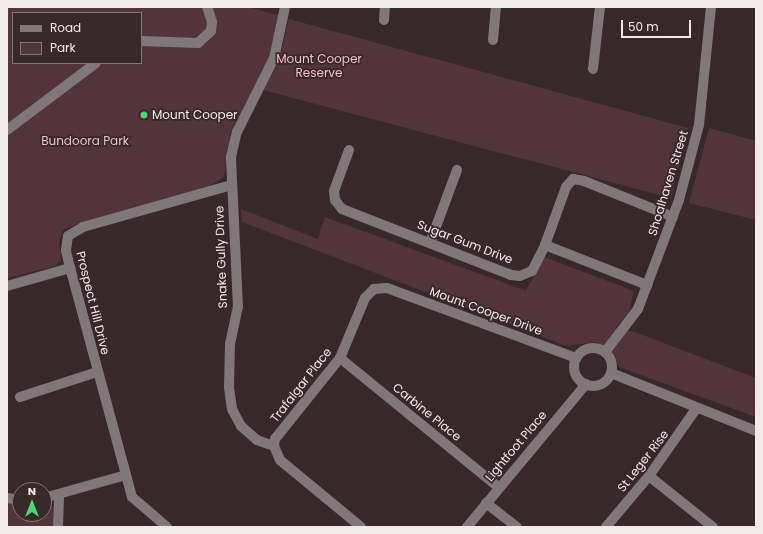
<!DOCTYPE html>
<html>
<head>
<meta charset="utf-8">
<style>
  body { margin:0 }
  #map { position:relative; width:763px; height:534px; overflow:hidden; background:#37282c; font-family:Poppins,sans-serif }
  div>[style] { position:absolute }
  .green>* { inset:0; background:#52343d }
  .minor>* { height:10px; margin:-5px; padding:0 5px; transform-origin:5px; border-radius:5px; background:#7f7779 }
  .minor>.ring { margin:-5px; padding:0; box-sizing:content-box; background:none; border:10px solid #7f7779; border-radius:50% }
  .dots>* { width:11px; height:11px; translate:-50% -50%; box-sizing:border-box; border:2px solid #37282c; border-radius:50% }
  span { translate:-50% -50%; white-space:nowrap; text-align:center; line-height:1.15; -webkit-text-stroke:3.5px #37282c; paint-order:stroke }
  .park-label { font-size:12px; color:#fbbacd }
  .poi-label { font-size:12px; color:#f2e9eb }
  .left { translate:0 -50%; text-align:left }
  .street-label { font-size:12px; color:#f2e9eb }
  .frame { position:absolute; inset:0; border:8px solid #f2e9eb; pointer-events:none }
  .legend { position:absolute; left:12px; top:12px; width:130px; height:52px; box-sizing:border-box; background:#37282c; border:1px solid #827578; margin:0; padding:5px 7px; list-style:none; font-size:12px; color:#f2e9eb }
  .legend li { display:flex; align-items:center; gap:8px; height:20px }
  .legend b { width:20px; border:1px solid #827578 }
  .north { position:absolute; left:12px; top:482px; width:40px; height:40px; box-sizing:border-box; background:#37282c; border:1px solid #827578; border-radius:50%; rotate:0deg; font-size:11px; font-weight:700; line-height:16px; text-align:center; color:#f2e9eb }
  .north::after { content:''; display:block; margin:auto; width:14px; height:18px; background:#4ed675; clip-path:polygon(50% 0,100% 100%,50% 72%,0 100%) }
  .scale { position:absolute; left:621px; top:20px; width:70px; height:18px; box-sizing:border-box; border:2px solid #f2e9eb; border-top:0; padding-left:5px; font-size:12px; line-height:14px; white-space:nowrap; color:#f2e9eb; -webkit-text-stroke:3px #37282c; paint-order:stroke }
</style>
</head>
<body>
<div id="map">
  <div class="green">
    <div style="clip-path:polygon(evenodd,7px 7px,248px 7px,281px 16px,268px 62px,231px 131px,224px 177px,206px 188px,75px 225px,62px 231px,59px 243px,61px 261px,55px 266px,7px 278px,7px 7px,13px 13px,141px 13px,141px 63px,13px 63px,13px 13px)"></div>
    <div style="clip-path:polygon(289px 19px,688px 128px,671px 198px,263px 90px,278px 63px)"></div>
    <div style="clip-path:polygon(709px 128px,756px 141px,756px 220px,689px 203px)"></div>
    <div style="clip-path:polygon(241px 209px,318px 239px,325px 217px,526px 291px,544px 257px,634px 291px,629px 312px,615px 328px,635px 332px,756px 378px,756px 417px,619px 367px,615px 356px,596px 342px,567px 346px,242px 222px)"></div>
    <div style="clip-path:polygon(7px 502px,20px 504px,20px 514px,44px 514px,44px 503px,48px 503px,53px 507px,53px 527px,7px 527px)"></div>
  </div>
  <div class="minor">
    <div style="left:384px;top:20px;width:13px;rotate:-86deg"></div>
    <div style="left:493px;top:40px;width:33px;rotate:-85deg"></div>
    <div style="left:141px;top:41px;width:57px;rotate:2deg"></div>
    <div style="left:198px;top:43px;width:18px;rotate:-43deg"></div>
    <div style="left:211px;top:31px;width:9px;rotate:-84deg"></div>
    <div style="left:212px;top:22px;width:16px;rotate:-108deg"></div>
    <div style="left:593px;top:69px;width:62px;rotate:-83.6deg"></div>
    <div style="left:7px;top:130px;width:111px;rotate:-37deg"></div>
    <div style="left:349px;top:150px;width:44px;rotate:110.1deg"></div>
    <div style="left:334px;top:191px;width:9px;rotate:84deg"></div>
    <div style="left:335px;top:200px;width:11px;rotate:52deg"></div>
    <div style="left:342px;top:209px;width:181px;rotate:21.3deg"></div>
    <div style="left:511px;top:275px;width:9px;rotate:6deg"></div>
    <div style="left:520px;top:276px;width:13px;rotate:-23deg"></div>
    <div style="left:532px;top:271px;width:29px;rotate:-63deg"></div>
    <div style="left:545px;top:245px;width:110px;rotate:21.4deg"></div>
    <div style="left:430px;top:243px;width:78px;rotate:-69.7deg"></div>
    <div style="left:545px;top:245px;width:62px;rotate:-70.1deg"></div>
    <div style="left:566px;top:187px;width:11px;rotate:-49deg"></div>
    <div style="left:573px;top:179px;width:11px;rotate:10deg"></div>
    <div style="left:584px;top:181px;width:96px;rotate:22deg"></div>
    <div style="left:7px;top:286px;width:66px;rotate:-15.9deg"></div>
    <div class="ring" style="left:574px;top:348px;width:28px;height:28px"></div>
    <div style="left:605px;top:352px;width:54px;rotate:-52.5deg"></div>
    <div style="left:638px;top:309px;width:116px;rotate:-69.4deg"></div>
    <div style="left:679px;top:200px;width:78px;rotate:-75.1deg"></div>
    <div style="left:699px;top:125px;width:119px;rotate:-84.2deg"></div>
    <div style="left:340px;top:358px;width:204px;rotate:39.2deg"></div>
    <div style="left:611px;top:373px;width:156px;rotate:21.8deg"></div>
    <div style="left:20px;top:397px;width:81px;rotate:-18deg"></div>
    <div style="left:274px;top:446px;width:18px;rotate:-161deg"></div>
    <div style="left:257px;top:440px;width:21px;rotate:-139deg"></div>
    <div style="left:241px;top:426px;width:19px;rotate:-118deg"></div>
    <div style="left:232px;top:409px;width:22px;rotate:-98deg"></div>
    <div style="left:229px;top:387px;width:43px;rotate:-88.7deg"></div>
    <div style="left:230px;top:344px;width:38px;rotate:-78deg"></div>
    <div style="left:238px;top:307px;width:150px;rotate:-92.7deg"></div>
    <div style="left:231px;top:157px;width:26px;rotate:-77deg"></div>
    <div style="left:237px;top:132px;width:83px;rotate:-63.4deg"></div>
    <div style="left:274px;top:58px;width:52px;rotate:-77.8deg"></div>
    <div style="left:649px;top:476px;width:82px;rotate:38.6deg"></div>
    <div style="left:7px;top:498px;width:13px;rotate:9deg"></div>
    <div style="left:44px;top:498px;width:85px;rotate:-15.7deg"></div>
    <div style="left:486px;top:503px;width:39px;rotate:38deg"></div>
    <div style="left:58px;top:527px;width:31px;rotate:-88deg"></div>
    <div style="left:167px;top:527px;width:46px;rotate:-139.4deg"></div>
    <div style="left:132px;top:497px;width:237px;rotate:-105.1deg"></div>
    <div style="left:70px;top:268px;width:18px;rotate:-103deg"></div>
    <div style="left:66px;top:250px;width:14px;rotate:-82deg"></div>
    <div style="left:68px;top:236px;width:17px;rotate:-31deg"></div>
    <div style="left:83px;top:227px;width:154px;rotate:-15.8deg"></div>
    <div style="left:361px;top:527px;width:105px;rotate:-140.4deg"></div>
    <div style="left:280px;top:460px;width:15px;rotate:-113deg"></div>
    <div style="left:274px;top:446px;width:7px;rotate:-82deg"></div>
    <div style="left:275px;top:439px;width:104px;rotate:-51.3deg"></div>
    <div style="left:340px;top:358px;width:65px;rotate:-67.4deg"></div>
    <div style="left:365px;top:298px;width:13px;rotate:-45deg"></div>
    <div style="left:374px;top:289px;width:13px;rotate:-4deg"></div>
    <div style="left:387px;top:288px;width:202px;rotate:20.3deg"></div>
    <div style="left:467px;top:527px;width:186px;rotate:-50.2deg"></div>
    <div style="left:606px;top:527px;width:67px;rotate:-49.9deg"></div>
    <div style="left:649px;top:476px;width:82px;rotate:-55deg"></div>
  </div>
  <div class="dots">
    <div style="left:144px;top:115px;background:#4ed675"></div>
  </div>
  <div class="park-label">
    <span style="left:319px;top:66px">Mount Cooper<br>Reserve</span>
    <span style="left:85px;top:141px">Bundoora Park</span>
  </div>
  <div class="poi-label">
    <span class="left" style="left:152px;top:115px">Mount Cooper</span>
  </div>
  <div class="street-label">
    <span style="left:668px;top:183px;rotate:-73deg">Shoalhaven Street</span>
    <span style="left:465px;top:242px;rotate:21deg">Sugar Gum Drive</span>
    <span style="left:221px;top:257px;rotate:-92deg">Snake Gully Drive</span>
    <span style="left:93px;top:303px;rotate:76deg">Prospect Hill Drive</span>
    <span style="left:486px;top:311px;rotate:20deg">Mount Cooper Drive</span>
    <span style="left:301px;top:385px;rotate:-52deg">Trafalgar Place</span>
    <span style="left:427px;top:412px;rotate:39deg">Carbine Place</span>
    <span style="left:516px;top:446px;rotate:-50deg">Lightfoot Place</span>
    <span style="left:643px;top:461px;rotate:-52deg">St Leger Rise</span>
  </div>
  <div class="frame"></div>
  <ul class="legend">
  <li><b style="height:5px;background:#7f7779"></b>Road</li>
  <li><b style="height:11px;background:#52343d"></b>Park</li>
  </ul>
  <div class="north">N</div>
  <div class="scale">50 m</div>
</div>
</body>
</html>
